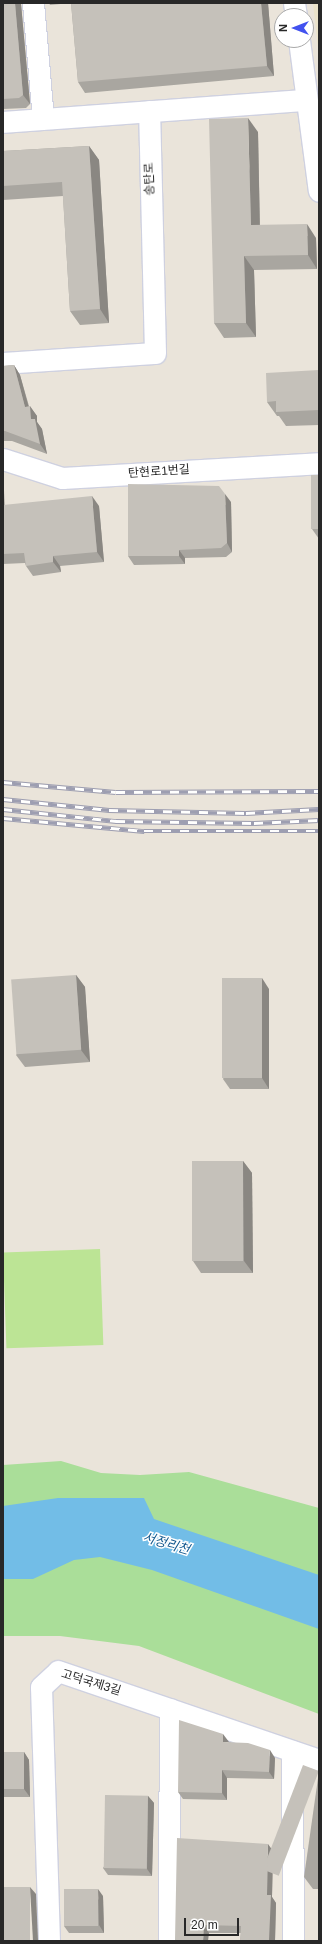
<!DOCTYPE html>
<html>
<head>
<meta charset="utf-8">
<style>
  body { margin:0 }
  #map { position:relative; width:322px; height:1944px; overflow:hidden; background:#eae4da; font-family:Arial,"Noto Sans KR",sans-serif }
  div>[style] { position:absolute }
  .education>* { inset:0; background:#ebe3ca }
  .green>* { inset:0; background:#aade99 }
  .pitch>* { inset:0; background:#bce495; transform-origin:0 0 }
  .water>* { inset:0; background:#72bde7 }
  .roads { filter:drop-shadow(1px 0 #cfd1e0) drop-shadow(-1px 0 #cfd1e0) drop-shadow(0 1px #cfd1e0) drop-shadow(0 -1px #cfd1e0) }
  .street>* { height:21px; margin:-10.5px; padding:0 10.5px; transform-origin:10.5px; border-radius:10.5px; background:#fff }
  .rail>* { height:4.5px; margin-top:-2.25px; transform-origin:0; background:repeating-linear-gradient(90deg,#fff 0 9px,#9d9eb1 0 18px); box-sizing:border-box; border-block:1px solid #9d9eb1 }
  .wall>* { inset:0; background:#a9a6a0 }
  .shaded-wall>* { inset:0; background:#8a8782 }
  .building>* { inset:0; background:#c5c1ba; transform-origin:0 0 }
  span { translate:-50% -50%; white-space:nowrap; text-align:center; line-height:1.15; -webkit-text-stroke:3px #fff; paint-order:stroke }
  .street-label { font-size:12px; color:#282828 }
  .water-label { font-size:13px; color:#155a8f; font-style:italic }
  .frame { position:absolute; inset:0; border:4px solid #282828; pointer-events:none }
  .north { position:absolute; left:274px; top:8px; width:40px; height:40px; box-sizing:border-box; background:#fff; border:1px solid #a9a9a9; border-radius:50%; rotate:270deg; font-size:11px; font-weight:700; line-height:16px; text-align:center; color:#282828 }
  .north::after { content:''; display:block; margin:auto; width:14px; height:18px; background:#4252ef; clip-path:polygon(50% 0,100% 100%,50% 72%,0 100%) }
  .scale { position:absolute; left:184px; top:1918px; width:55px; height:18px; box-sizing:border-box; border:2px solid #282828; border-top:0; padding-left:5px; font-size:12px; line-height:14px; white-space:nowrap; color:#282828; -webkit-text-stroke:3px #fff; paint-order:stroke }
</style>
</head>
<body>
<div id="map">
  <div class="education">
    <div style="clip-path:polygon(313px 3px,319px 3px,319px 57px)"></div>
  </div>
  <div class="green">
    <div style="clip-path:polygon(61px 1461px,101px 1473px,140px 1475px,189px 1472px,319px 1508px,319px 1714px,139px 1646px,60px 1636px,3px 1636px,3px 1465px)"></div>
  </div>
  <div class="pitch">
    <div style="left:100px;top:1249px;width:96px;height:97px;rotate:88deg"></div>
  </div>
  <div class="water">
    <div style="clip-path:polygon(58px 1498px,144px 1498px,154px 1519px,319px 1575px,319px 1629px,152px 1570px,100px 1557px,74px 1560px,33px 1579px,3px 1579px,3px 1506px)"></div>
  </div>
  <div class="roads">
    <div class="street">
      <div style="left:33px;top:3px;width:116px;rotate:85.1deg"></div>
      <div style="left:294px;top:3px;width:13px;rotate:81deg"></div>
      <div style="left:299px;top:40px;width:152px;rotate:82.5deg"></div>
      <div style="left:3px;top:122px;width:304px;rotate:-4.2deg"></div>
      <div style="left:3px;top:363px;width:152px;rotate:-3.8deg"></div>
      <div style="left:155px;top:353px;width:242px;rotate:-91.4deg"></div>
      <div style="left:3px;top:459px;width:62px;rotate:17.9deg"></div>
      <div style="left:62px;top:478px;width:257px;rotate:-3.3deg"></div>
      <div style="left:292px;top:1751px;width:190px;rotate:89.7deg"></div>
      <div style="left:49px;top:1941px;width:254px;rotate:-91.8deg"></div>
      <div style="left:41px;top:1687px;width:23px;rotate:-43deg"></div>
      <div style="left:58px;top:1671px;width:276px;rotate:18.8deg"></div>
      <div style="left:169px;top:1941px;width:232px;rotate:-89.8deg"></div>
    </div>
  </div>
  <div class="rail">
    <div style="left:3px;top:782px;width:113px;rotate:5.1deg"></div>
    <div style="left:116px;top:792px;width:203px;rotate:-0.3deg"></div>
    <div style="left:3px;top:799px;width:107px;rotate:5.9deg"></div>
    <div style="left:109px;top:810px;width:137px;rotate:1.3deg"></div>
    <div style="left:246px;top:813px;width:73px;rotate:-3.1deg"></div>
    <div style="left:3px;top:809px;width:114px;rotate:6.1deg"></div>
    <div style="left:116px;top:821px;width:138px;rotate:0.8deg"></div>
    <div style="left:254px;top:823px;width:65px;rotate:-2.6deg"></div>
    <div style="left:3px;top:818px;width:142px;rotate:5.3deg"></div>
    <div style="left:144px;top:831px;width:175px"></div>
  </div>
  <div class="wall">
    <div style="clip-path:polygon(3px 3px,21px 4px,30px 104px,26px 108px,3px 109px)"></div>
    <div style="clip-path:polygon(49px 3px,268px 3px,274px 76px,85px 93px,78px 82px,71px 3px,50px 5px)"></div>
    <div style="clip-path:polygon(258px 132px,260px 225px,316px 238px,317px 269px,254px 270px,256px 337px,224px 338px,214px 323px)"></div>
    <div style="clip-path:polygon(89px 146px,99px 160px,109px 323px,80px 325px,70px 311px,63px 196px,3px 200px,3px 151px)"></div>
    <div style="clip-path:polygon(14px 365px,20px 375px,29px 406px,37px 416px,37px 422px,42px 429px,47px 454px,12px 441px,3px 441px,3px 366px)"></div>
    <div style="clip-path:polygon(319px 370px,319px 425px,286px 426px,279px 416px,277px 416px,267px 402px)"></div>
    <div style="clip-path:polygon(319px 475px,319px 539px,312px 529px)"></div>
    <div style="clip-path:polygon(3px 490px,4px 491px,4px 505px,99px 506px,104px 562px,60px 566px,61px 572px,33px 576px,26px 566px,25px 563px,3px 564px)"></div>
    <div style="clip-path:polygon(231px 502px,232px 552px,226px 557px,185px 558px,185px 564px,134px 565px,128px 556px)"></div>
    <div style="clip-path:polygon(76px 975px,85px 987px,90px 1062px,25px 1067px,16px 1055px)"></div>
    <div style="clip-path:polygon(269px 989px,269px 1089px,230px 1089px,223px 1079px)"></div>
    <div style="clip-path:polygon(243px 1161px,252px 1173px,253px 1273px,201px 1273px,193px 1261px)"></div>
    <div style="clip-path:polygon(229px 1742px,275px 1758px,274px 1779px,227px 1778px,227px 1800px,183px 1799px,178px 1792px)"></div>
    <div style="clip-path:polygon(24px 1752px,29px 1760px,30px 1797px,3px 1797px,3px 1753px)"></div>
    <div style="clip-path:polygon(319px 1771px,319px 1889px,313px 1889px,304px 1877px)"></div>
    <div style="clip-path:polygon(148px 1796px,154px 1803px,152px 1876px,108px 1875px,103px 1868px)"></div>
    <div style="clip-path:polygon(273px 1851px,272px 1897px,276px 1903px,275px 1941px,240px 1941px,241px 1933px,209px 1933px,175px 1940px)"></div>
    <div style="clip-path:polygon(103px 1896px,104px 1933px,69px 1933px,64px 1926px)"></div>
  </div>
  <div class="shaded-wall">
    <div style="clip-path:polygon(15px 3px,20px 3px,21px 4px,30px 104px,23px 95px)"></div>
    <div style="clip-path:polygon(261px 3px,268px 3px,274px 76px,267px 66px)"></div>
    <div style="clip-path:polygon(248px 118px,258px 132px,260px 239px,251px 225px)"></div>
    <div style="clip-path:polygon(89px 146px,99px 160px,109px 323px,100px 309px)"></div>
    <div style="clip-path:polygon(307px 224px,316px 238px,317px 269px,308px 255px)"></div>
    <div style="clip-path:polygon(244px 256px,254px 270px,256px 337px,246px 323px)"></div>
    <div style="clip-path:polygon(14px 365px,20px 375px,30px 412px,30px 406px,37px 416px,37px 422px,42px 429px,47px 454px,40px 444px,25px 407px)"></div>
    <div style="clip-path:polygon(3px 490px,4px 491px,5px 516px,3px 513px)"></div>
    <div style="clip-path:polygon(225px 494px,231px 502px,232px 552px,227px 543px)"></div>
    <div style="clip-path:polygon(92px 496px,99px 506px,104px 562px,97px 552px)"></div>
    <div style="clip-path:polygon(179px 550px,185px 558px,185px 564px,179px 556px)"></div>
    <div style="clip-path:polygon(53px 556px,60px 566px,61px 572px,53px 562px)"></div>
    <div style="clip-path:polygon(76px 975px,85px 987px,90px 1062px,81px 1050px)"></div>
    <div style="clip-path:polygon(262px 978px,269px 989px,269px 1089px,262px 1078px)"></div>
    <div style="clip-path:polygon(243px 1161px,252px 1173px,253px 1273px,244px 1261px)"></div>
    <div style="clip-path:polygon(223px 1734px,229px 1742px,223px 1742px)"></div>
    <div style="clip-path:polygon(270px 1750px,275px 1758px,274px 1779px,269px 1772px)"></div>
    <div style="clip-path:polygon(24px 1752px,29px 1760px,30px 1797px,24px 1789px)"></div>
    <div style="clip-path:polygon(222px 1770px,227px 1778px,227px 1800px,222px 1793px)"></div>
    <div style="clip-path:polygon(148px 1796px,154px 1803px,152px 1876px,147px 1869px)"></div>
    <div style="clip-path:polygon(268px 1844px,273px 1851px,272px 1897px,276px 1903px,275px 1941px,269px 1941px,267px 1895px)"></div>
    <div style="clip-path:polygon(30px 1887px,36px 1894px,38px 1941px,33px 1941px)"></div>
    <div style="clip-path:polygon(98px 1889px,103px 1896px,104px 1933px,99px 1925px)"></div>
    <div style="clip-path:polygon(204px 1925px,209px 1933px,208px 1941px,203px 1941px)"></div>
  </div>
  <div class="building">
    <div style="clip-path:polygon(3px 3px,15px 3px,23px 95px,19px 98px,3px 99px)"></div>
    <div style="clip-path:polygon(71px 3px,261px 3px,267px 66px,78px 82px)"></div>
    <div style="clip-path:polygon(248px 118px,251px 225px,307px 224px,308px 255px,244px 256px,246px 323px,214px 323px,209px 119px)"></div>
    <div style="clip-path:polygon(89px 146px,100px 309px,70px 311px,62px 182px,3px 186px,3px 151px)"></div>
    <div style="clip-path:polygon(14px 365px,25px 407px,30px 406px,31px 419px,35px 419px,40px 444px,5px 431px,3px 431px,3px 366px)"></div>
    <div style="clip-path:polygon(319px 370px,319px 410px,276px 412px,276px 401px,267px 402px,266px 373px)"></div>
    <div style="left:311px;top:475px;width:8px;height:54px"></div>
    <div style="clip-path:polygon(128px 484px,219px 486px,225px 494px,227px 543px,221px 548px,179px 550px,179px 556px,128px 556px)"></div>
    <div style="clip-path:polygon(92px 496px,97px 552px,53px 556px,53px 562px,26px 566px,24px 553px,3px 554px,3px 505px)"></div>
    <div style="left:76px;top:975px;width:75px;height:65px;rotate:86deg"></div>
    <div style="left:262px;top:978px;width:100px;height:40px;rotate:90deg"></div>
    <div style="left:192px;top:1161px;width:51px;height:100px"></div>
    <div style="clip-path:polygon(179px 1720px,223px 1734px,223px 1742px,248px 1743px,270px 1750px,269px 1772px,222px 1770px,222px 1793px,178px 1792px)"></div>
    <div style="left:24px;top:1752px;width:37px;height:21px;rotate:90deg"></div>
    <div style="left:303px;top:1765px;width:17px;height:112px;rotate:21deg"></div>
    <div style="left:105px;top:1795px;width:43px;height:73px;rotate:1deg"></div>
    <div style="clip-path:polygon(177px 1838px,268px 1844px,267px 1895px,271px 1895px,269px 1941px,240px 1941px,241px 1926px,204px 1925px,203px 1941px,172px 1941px,175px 1940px)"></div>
    <div style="left:3px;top:1887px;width:27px;height:54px"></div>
    <div style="left:64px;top:1889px;width:34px;height:37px"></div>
    <div style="left:114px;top:1940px;width:34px;height:1px"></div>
  </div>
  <div class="street-label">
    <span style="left:150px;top:179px;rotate:-92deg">송탄로</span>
    <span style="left:159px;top:472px;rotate:-4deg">탄현로1번길</span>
    <span style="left:91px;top:1683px;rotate:17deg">고덕국제3길</span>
  </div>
  <div class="water-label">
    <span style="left:166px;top:1544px;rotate:17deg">서정리천</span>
  </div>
  <div class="frame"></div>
  <div class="north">N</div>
  <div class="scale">20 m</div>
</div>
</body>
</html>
